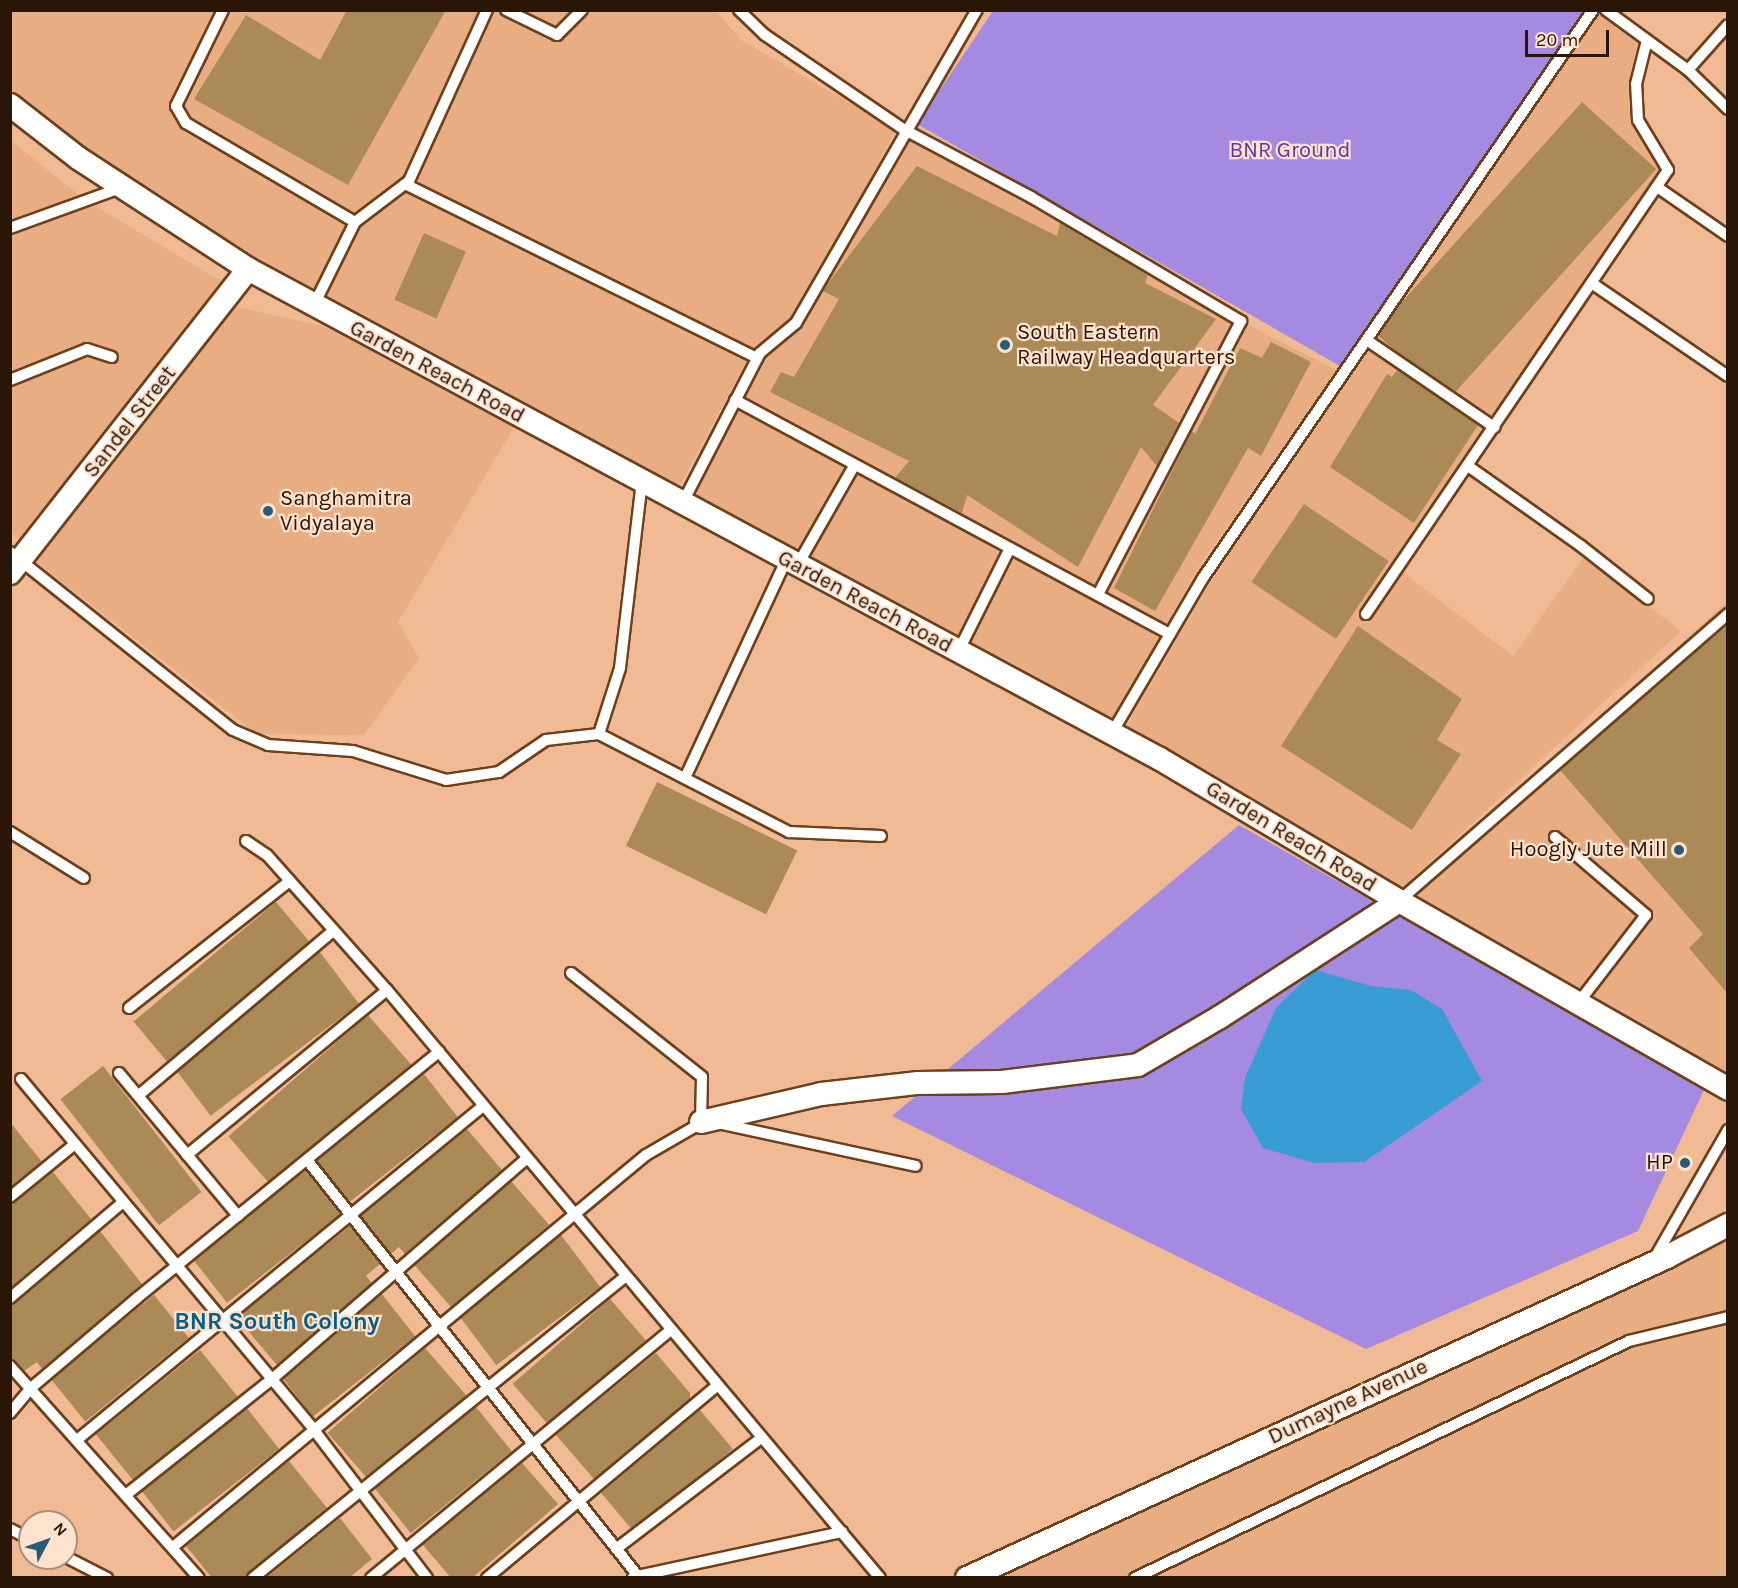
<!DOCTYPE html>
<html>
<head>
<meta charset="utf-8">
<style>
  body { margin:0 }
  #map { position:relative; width:1738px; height:1588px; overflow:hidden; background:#f0ba94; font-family:Karla,sans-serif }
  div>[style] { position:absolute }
  .built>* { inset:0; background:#e8ad82 }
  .green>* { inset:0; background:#a58ae2 }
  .water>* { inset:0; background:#399cd3 }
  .building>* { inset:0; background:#ac8a57; transform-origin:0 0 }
  .roads { filter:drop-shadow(2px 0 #6c401b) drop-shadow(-2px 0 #6c401b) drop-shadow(0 2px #6c401b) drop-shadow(0 -2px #6c401b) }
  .service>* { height:10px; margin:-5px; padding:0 5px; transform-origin:5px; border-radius:5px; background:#fff }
  .minor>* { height:22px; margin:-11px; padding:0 11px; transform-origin:11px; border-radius:11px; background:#fff }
  .dots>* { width:16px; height:16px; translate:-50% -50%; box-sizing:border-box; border:3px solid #fde2ce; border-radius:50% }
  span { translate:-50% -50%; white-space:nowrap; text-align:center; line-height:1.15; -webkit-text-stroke:4.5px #fde2ce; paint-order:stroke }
  .park-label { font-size:22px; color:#6332ab }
  .poi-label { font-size:22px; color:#291607 }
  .left { translate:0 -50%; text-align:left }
  .right { translate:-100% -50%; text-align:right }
  .street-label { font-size:22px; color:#291607 }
  .neighbourhood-label { font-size:24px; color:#015f88; font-weight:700 }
  .frame { position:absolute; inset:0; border:12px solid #291607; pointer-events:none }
  .north { position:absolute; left:18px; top:1510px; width:60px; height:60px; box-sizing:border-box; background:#fde2ce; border:2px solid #a8907e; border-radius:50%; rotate:49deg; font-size:16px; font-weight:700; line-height:24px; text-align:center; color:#291607 }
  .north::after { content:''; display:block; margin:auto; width:21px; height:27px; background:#295b78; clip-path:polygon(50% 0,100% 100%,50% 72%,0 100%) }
  .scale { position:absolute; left:1525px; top:30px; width:84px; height:27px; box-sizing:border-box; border:3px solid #291607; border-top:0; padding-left:8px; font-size:18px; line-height:21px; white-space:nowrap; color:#291607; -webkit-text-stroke:4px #fde2ce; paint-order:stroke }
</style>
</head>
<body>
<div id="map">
  <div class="built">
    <div style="clip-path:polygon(10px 11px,716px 11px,741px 40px,896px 130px,796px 317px,754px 347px,676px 493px,252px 261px,85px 153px,11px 95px)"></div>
    <div style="clip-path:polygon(1599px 15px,1637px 43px,1629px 85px,1632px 120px,1661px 171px,1393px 565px,1513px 656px,1584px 557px,1681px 631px,1403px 887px,1124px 731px,1210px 583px)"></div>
    <div style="clip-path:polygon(909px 135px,1036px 207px,1045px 199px,1241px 321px,1336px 370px,1196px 571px,1111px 724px,694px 499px,764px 356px,798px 330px)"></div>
    <div style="clip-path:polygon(10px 140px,85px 200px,226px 284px,24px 543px,10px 531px)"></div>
    <div style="clip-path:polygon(231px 306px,320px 325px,376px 348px,517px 422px,398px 622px,419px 658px,364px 735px,257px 734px,34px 560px)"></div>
    <div style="clip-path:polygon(1727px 602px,1727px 1077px,1408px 890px)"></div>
    <div style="clip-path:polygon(1727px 1234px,1727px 1577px,989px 1578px)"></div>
  </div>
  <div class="green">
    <div style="clip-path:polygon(993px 11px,1587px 11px,1340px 366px,917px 124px)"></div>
    <div style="clip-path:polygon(1239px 825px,1704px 1090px,1638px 1231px,1366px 1349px,892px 1116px)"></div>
  </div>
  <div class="water">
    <div style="clip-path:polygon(1315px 970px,1371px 986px,1411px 990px,1442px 1009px,1482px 1081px,1364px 1162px,1314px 1163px,1263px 1148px,1241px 1109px,1245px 1078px,1276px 1008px)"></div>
  </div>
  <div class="building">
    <div style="clip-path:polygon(347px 10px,446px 10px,348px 185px,194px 99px,246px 15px,320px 60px)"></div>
    <div style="left:1582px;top:102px;width:100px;height:310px;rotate:42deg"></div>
    <div style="clip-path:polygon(917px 166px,1057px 236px,1060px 223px,1148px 275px,1145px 283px,1216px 319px,1153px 405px,1179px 423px,1157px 466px,1141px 447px,1078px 567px,967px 495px,962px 513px,895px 478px,909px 461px,770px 392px,781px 372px,794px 377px,839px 299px,823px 291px,826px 286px)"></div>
    <div style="left:424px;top:233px;width:46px;height:73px;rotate:24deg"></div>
    <div style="clip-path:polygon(1271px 342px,1311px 362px,1261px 456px,1248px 448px,1155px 611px,1114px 588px,1192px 431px,1195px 434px,1240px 348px,1262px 358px)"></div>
    <div style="clip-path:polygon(1397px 370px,1478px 425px,1414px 523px,1330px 467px,1387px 374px,1392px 377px)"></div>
    <div style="left:1304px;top:504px;width:102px;height:94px;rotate:34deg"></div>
    <div style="clip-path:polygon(1728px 624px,1728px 994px,1689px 948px,1703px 934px,1560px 770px)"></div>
    <div style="clip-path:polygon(1358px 626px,1462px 699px,1437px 740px,1461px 754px,1412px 830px,1281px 746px)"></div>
    <div style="left:657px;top:782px;width:156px;height:71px;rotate:26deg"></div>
    <div style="left:276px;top:902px;width:52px;height:186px;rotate:50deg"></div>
    <div style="left:320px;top:952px;width:65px;height:186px;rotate:53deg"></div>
    <div style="left:368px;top:1015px;width:66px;height:185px;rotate:49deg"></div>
    <div style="left:103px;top:1066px;width:160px;height:54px;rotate:52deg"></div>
    <div style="left:424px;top:1074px;width:55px;height:138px;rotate:52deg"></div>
    <div style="clip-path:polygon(10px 1122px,42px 1162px,10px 1187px)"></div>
    <div style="clip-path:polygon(467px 1129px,502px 1170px,405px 1254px,399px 1247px,391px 1254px,361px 1216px)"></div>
    <div style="left:306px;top:1170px;width:56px;height:144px;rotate:52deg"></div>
    <div style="clip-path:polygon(53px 1172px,91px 1219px,10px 1288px,10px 1204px)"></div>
    <div style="left:511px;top:1181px;width:58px;height:128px;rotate:49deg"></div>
    <div style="clip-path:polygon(350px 1226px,380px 1264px,366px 1276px,372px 1283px,277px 1365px,237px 1318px)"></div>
    <div style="clip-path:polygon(100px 1231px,142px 1284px,42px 1369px,37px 1362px,24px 1371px,10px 1359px,10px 1305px)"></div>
    <div style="left:561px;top:1235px;width:65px;height:130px;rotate:53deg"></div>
    <div style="left:382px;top:1294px;width:54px;height:130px;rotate:52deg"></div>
    <div style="left:154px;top:1295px;width:55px;height:133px;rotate:51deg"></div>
    <div style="left:610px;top:1299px;width:55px;height:129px;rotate:49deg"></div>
    <div style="left:425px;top:1348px;width:63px;height:129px;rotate:49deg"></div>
    <div style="left:200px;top:1350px;width:60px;height:134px;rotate:51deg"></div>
    <div style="clip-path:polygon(656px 1353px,690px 1393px,690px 1399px,594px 1479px,556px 1435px)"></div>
    <div style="left:476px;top:1407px;width:57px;height:130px;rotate:51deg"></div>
    <div style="left:247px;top:1408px;width:52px;height:134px;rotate:52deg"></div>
    <div style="left:700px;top:1410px;width:51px;height:129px;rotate:50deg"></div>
    <div style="clip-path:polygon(289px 1461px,327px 1508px,246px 1578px,212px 1578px,186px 1546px)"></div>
    <div style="clip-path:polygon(522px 1463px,558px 1504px,472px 1578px,451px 1578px,423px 1545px)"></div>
    <div style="clip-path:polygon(340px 1518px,372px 1559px,349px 1578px,266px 1578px)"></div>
  </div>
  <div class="roads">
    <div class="service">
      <div style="left:223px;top:10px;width:107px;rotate:116.1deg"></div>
      <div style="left:176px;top:106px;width:20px;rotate:60deg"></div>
      <div style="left:186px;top:123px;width:196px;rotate:30.4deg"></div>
      <div style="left:506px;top:10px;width:57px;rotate:26.1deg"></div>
      <div style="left:557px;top:35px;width:35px;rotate:-45deg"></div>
      <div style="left:739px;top:10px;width:36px;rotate:44deg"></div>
      <div style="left:765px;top:35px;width:169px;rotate:34.2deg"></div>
      <div style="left:905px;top:130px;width:143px;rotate:28deg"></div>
      <div style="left:1031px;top:197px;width:244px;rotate:30.6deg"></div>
      <div style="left:1241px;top:321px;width:309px;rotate:117.6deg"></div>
      <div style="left:1606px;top:10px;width:102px;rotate:36.2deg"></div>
      <div style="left:1688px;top:70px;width:56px;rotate:44.3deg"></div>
      <div style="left:1688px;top:70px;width:60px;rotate:-48.4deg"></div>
      <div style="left:405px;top:184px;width:393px;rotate:26.3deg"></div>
      <div style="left:1657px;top:187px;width:86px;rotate:34.6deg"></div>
      <div style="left:10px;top:228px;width:120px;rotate:-19.9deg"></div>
      <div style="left:1593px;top:284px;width:163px;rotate:34.3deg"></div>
      <div style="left:314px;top:305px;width:93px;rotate:-63.7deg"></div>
      <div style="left:355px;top:222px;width:68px;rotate:-37.2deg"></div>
      <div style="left:409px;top:181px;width:188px;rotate:-65.5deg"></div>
      <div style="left:1368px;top:341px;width:153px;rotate:34.3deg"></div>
      <div style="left:10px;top:380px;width:83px;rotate:-21.9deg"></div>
      <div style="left:87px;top:349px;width:26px;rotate:18deg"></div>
      <div style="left:735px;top:400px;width:494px;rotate:28.3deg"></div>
      <div style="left:1468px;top:466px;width:138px;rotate:35.3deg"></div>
      <div style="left:1581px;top:546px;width:85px;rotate:38.3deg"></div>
      <div style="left:682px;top:504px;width:170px;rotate:-62.7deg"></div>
      <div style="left:760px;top:353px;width:47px;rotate:-39.8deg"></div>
      <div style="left:796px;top:323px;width:362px;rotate:-60deg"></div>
      <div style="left:10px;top:552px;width:285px;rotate:38.6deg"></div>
      <div style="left:233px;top:730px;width:38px;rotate:23deg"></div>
      <div style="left:268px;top:745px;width:85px;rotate:4deg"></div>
      <div style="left:353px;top:751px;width:97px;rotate:17.3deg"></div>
      <div style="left:446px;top:780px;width:54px;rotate:-8.6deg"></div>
      <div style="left:499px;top:772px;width:57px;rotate:-34.2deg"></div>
      <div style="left:546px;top:740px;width:53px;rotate:-6.5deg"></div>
      <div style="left:599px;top:734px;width:214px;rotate:27.3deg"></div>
      <div style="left:789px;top:832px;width:92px;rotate:2.5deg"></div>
      <div style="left:797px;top:566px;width:115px;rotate:-60.3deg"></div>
      <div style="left:1366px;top:614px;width:537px;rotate:-55.78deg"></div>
      <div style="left:1668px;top:170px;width:58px;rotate:-121deg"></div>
      <div style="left:1638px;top:120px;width:36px;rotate:-93deg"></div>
      <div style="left:1636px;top:84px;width:45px;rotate:-76deg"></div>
      <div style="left:958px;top:652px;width:116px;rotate:-63.4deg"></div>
      <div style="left:1112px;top:733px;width:180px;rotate:-59.6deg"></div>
      <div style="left:1203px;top:578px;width:689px;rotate:-55.53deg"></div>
      <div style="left:599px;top:734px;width:69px;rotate:-72.3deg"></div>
      <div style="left:620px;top:668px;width:187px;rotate:-83.3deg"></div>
      <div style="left:685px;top:778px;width:240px;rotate:-65.1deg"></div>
      <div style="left:10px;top:832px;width:87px;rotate:31.9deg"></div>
      <div style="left:1555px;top:837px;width:120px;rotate:40.6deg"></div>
      <div style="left:1646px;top:915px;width:110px;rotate:127.6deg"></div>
      <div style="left:246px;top:841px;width:25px;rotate:34deg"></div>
      <div style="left:267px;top:855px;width:181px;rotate:48.4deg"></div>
      <div style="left:387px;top:990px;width:767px;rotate:50.02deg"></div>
      <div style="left:1399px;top:901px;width:437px;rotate:-41.1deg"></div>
      <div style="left:571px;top:973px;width:167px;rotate:38.4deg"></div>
      <div style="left:702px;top:1077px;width:45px;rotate:91.3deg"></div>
      <div style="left:129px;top:1008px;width:205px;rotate:-38.3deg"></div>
      <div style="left:119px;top:1073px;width:186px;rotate:50.2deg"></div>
      <div style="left:21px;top:1079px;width:457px;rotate:50.1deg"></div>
      <div style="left:314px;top:1430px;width:186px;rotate:52.6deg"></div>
      <div style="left:139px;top:1095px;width:255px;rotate:-40.2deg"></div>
      <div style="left:722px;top:1124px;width:198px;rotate:12.2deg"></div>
      <div style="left:187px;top:1155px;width:259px;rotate:-39.5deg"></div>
      <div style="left:307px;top:1160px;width:532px;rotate:51.49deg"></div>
      <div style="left:10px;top:1197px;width:84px;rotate:-39.2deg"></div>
      <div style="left:1653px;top:1261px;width:151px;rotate:-60.2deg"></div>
      <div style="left:10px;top:1298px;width:148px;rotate:-40.3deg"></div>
      <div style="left:10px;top:1366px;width:284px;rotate:48.3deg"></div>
      <div style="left:10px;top:1413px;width:33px;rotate:-50deg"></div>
      <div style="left:31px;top:1388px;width:139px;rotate:-40.3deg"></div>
      <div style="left:137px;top:1298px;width:390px;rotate:-39.2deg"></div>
      <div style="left:77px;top:1440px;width:526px;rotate:-39.44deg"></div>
      <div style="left:127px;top:1494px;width:184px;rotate:-38.4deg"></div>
      <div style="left:271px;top:1380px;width:339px;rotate:-40.9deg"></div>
      <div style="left:10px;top:1529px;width:22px;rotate:27deg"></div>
      <div style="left:173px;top:1547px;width:614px;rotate:-39.65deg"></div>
      <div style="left:646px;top:1155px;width:66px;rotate:-30.1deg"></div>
      <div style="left:616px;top:1549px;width:183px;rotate:-37.4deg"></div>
      <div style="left:66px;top:1557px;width:46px;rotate:27.1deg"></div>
      <div style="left:633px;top:1577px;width:214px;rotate:-12.2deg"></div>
      <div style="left:253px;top:1578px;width:479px;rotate:-39deg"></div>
      <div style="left:371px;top:1578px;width:388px;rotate:-39.6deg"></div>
      <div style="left:487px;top:1578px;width:300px;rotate:-39.9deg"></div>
      <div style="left:1135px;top:1578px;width:548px;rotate:-25.63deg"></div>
      <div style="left:1629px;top:1341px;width:102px;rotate:-13.6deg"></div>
    </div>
    <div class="minor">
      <div style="left:10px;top:105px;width:86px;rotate:37.9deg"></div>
      <div style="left:78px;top:158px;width:203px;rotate:33.1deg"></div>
      <div style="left:248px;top:269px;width:1035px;rotate:28.25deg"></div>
      <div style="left:1160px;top:759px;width:278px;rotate:30.7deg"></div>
      <div style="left:1399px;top:901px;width:379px;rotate:29.7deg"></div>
      <div style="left:10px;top:573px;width:386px;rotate:-51.9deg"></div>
      <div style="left:701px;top:1122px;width:123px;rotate:-13.1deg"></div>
      <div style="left:821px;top:1094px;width:98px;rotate:-6.5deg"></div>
      <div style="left:918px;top:1083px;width:84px;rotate:-0.7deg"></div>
      <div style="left:1002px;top:1082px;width:137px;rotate:-7.1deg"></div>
      <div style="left:1138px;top:1065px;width:95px;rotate:-30.3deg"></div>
      <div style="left:1220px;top:1017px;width:213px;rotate:-32.9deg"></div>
      <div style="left:967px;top:1578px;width:770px;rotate:-24.63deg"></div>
      <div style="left:1667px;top:1257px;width:69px;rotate:-27.7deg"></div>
    </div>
  </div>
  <div class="dots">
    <div style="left:1005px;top:345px;background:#295b78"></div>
    <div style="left:268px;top:511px;background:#295b78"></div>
    <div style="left:1679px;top:850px;background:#295b78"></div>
    <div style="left:1685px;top:1163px;background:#295b78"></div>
  </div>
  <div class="park-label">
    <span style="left:1290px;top:151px">BNR Ground</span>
  </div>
  <div class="poi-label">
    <span class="left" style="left:1017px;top:345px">South Eastern<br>Railway Headquarters</span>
    <span class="left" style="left:280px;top:511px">Sanghamitra<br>Vidyalaya</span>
    <span class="right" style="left:1667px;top:850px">Hoogly Jute Mill</span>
    <span class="right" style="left:1673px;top:1163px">HP</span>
  </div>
  <div class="street-label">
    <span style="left:437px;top:372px;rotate:28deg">Garden Reach Road</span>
    <span style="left:130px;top:422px;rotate:-52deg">Sandel Street</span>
    <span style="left:865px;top:602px;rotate:28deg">Garden Reach Road</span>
    <span style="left:1291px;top:837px;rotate:31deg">Garden Reach Road</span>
    <span style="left:1348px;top:1402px;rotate:-25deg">Dumayne Avenue</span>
  </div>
  <div class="neighbourhood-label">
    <span style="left:277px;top:1322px">BNR South Colony</span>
  </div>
  <div class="frame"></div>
  <div class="north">N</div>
  <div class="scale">20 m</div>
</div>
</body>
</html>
